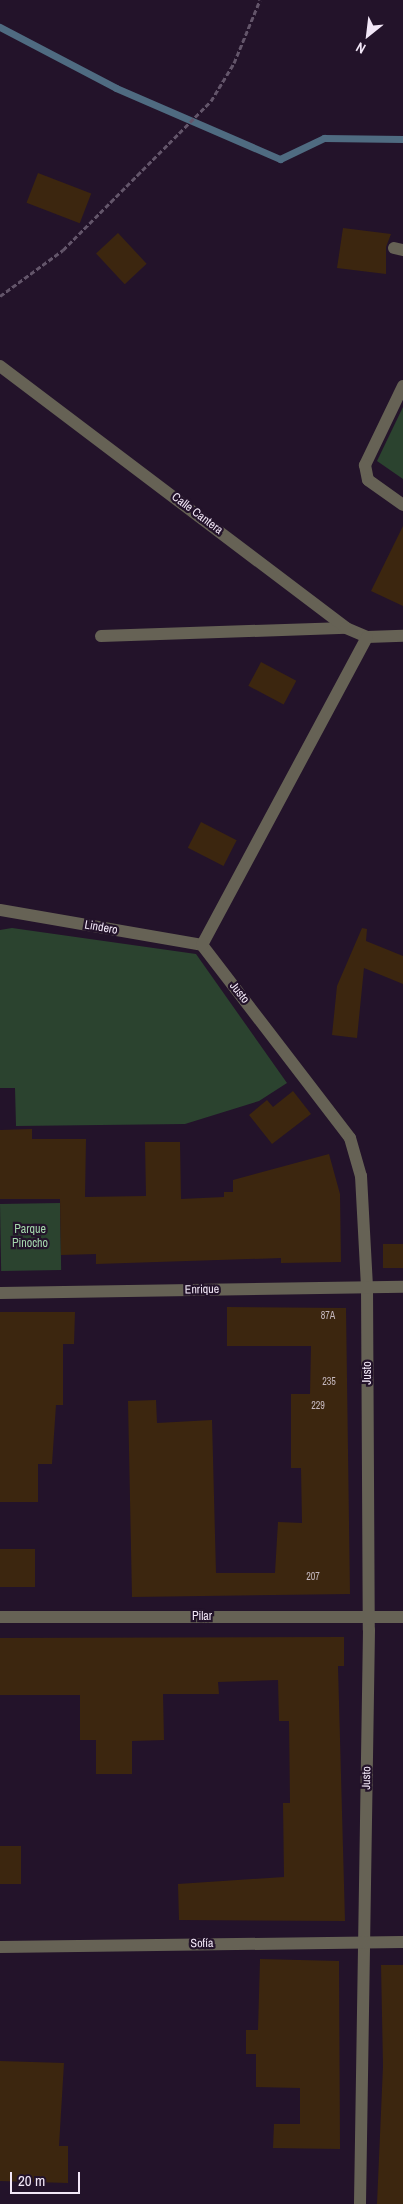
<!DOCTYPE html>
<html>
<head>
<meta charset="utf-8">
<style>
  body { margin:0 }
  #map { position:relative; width:403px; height:2204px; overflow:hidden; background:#23132a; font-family:"Archivo Narrow",sans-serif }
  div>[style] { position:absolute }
  .green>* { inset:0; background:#2b432f; transform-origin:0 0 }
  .stream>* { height:7px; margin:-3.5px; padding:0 3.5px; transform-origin:3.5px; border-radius:3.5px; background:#4f6b81 }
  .building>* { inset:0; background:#3c260f; transform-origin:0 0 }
  .path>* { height:3px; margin-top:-1.5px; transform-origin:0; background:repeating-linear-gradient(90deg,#63556a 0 5px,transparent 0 7.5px) }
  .lane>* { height:12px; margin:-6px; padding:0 6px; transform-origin:6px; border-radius:6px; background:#666255 }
  .street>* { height:12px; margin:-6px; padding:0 6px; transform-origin:6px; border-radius:6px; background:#666255 }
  span { translate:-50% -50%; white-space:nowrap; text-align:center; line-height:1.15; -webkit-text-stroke:4.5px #23132a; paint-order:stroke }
  .number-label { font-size:10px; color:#c4b7bd }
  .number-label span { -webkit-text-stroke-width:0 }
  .street-label { font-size:12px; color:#f2e7f7 }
  .park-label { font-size:12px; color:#a5d7ad }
  .north { position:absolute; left:343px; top:10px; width:50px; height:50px; -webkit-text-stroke:4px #23132a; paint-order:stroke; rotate:209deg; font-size:14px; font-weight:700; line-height:20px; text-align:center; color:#f2e7f7 }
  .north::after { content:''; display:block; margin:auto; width:18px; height:22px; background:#f2e7f7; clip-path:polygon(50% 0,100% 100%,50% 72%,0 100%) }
  .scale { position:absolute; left:10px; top:2172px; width:70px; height:22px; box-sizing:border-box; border:2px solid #f2e7f7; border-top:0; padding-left:6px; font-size:15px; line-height:18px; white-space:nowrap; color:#f2e7f7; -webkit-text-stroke:4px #23132a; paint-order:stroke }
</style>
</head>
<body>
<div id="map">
  <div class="green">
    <div style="clip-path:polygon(403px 407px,403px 479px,377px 461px)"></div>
    <div style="clip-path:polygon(12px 928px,196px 954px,287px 1083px,259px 1101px,185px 1124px,16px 1126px,15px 1088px,0 1088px,0 930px)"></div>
    <div style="left:60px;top:1203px;width:67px;height:60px;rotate:89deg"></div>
  </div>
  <div class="stream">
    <div style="left:0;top:27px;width:131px;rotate:27.7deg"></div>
    <div style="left:116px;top:88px;width:179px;rotate:23.4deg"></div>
    <div style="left:280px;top:159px;width:49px;rotate:-25.5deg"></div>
    <div style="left:324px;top:138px;width:79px;rotate:0.7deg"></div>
  </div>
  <div class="building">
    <div style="left:38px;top:173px;width:57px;height:32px;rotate:21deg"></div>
    <div style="clip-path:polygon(343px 228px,391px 234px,386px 247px,386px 274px,337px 268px)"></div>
    <div style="left:118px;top:233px;width:42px;height:30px;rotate:47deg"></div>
    <div style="clip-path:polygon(403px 526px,403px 606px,371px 591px)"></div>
    <div style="left:261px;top:662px;width:40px;height:27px;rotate:28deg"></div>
    <div style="left:201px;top:822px;width:40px;height:29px;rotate:27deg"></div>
    <div style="clip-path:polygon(362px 928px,367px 929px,366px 941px,403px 956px,403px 984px,364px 968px,357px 1038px,332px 1035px,337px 986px)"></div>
    <div style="clip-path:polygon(293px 1091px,311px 1114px,272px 1144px,249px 1115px,267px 1100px,273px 1107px)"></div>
    <div style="clip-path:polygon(32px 1129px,32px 1139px,86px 1139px,85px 1197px,146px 1196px,145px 1142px,180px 1142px,181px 1199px,224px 1197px,224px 1192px,233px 1192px,233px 1180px,329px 1154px,340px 1194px,341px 1262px,281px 1263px,281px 1258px,96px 1264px,96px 1254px,61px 1255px,60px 1199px,0 1199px,0 1130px)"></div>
    <div style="left:383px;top:1244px;width:20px;height:24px"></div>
    <div style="clip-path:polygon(227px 1307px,346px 1308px,350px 1594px,132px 1597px,128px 1401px,156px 1400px,157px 1423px,212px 1420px,216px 1573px,275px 1573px,278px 1522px,302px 1523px,301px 1468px,291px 1468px,291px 1394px,310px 1394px,311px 1346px,227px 1346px)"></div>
    <div style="clip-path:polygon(0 1312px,75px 1312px,74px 1344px,63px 1344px,63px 1405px,56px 1405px,52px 1464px,38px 1464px,38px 1502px,0 1502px)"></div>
    <div style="left:0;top:1549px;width:35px;height:38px"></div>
    <div style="clip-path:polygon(344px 1637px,344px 1666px,338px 1666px,345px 1921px,179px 1920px,178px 1884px,284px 1877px,283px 1803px,290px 1803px,289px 1721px,279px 1721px,278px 1680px,218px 1682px,219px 1694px,163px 1694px,164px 1740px,132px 1741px,132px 1774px,96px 1774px,96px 1740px,80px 1740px,80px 1695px,0 1695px,0 1638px)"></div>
    <div style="left:0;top:1846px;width:21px;height:38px"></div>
    <div style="clip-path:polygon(260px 1959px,339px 1961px,340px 2149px,273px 2148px,274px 2124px,300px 2124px,300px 2088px,256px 2087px,256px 2054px,246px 2054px,246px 2030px,258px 2030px)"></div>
    <div style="clip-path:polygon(381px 1965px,403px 1965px,403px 2204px,377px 2204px,383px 2066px)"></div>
    <div style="clip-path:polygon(0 2061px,64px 2063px,59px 2146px,68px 2146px,68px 2183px,0 2181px)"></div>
  </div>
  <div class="path">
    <div style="left:0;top:296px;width:78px;rotate:-36.1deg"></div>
    <div style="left:63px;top:250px;width:210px;rotate:-45.2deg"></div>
    <div style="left:211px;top:101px;width:44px;rotate:-58.8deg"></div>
    <div style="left:234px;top:63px;width:68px;rotate:-67.6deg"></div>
  </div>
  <div class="lane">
    <div style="left:394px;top:248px;width:9px;rotate:13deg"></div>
    <div style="left:403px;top:386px;width:88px;rotate:115.7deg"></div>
    <div style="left:365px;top:465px;width:15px;rotate:79deg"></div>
    <div style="left:368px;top:480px;width:43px;rotate:35.5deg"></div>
    <div style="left:101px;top:636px;width:245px;rotate:-1.9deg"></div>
  </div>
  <div class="street">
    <div style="left:0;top:366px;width:434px;rotate:37.1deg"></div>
    <div style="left:346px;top:628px;width:23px;rotate:23deg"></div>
    <div style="left:367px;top:637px;width:36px;rotate:-2deg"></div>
    <div style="left:0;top:910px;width:205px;rotate:9.8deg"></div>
    <div style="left:202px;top:945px;width:243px;rotate:52.5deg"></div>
    <div style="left:350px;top:1138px;width:40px;rotate:74deg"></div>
    <div style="left:361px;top:1176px;width:111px;rotate:86.9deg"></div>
    <div style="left:367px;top:1287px;width:343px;rotate:89.7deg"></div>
    <div style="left:369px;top:1630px;width:574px;rotate:90.9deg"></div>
    <div style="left:202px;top:945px;width:349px;rotate:-61.8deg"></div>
    <div style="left:0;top:1293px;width:403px;rotate:-0.9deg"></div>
    <div style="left:0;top:1617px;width:403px"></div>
    <div style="left:0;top:1947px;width:403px;rotate:-0.7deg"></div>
  </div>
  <div class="number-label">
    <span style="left:328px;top:1316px">87A</span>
    <span style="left:329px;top:1382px">235</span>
    <span style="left:318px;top:1406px">229</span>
    <span style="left:313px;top:1577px">207</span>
  </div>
  <div class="street-label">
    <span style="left:197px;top:514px;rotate:37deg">Calle Cantera</span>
    <span style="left:101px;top:928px;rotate:10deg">Lindero</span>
    <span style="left:239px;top:993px;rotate:52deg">Justo</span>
    <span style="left:202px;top:1290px;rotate:-1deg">Enrique</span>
    <span style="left:368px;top:1373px;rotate:-90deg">Justo</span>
    <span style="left:202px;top:1617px">Pilar</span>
    <span style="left:367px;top:1778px;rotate:-89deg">Justo</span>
    <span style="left:202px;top:1944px;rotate:-1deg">Sofía</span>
  </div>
  <div class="park-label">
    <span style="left:30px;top:1237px">Parque<br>Pinocho</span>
  </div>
  <div class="north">N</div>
  <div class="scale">20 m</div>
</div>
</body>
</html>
